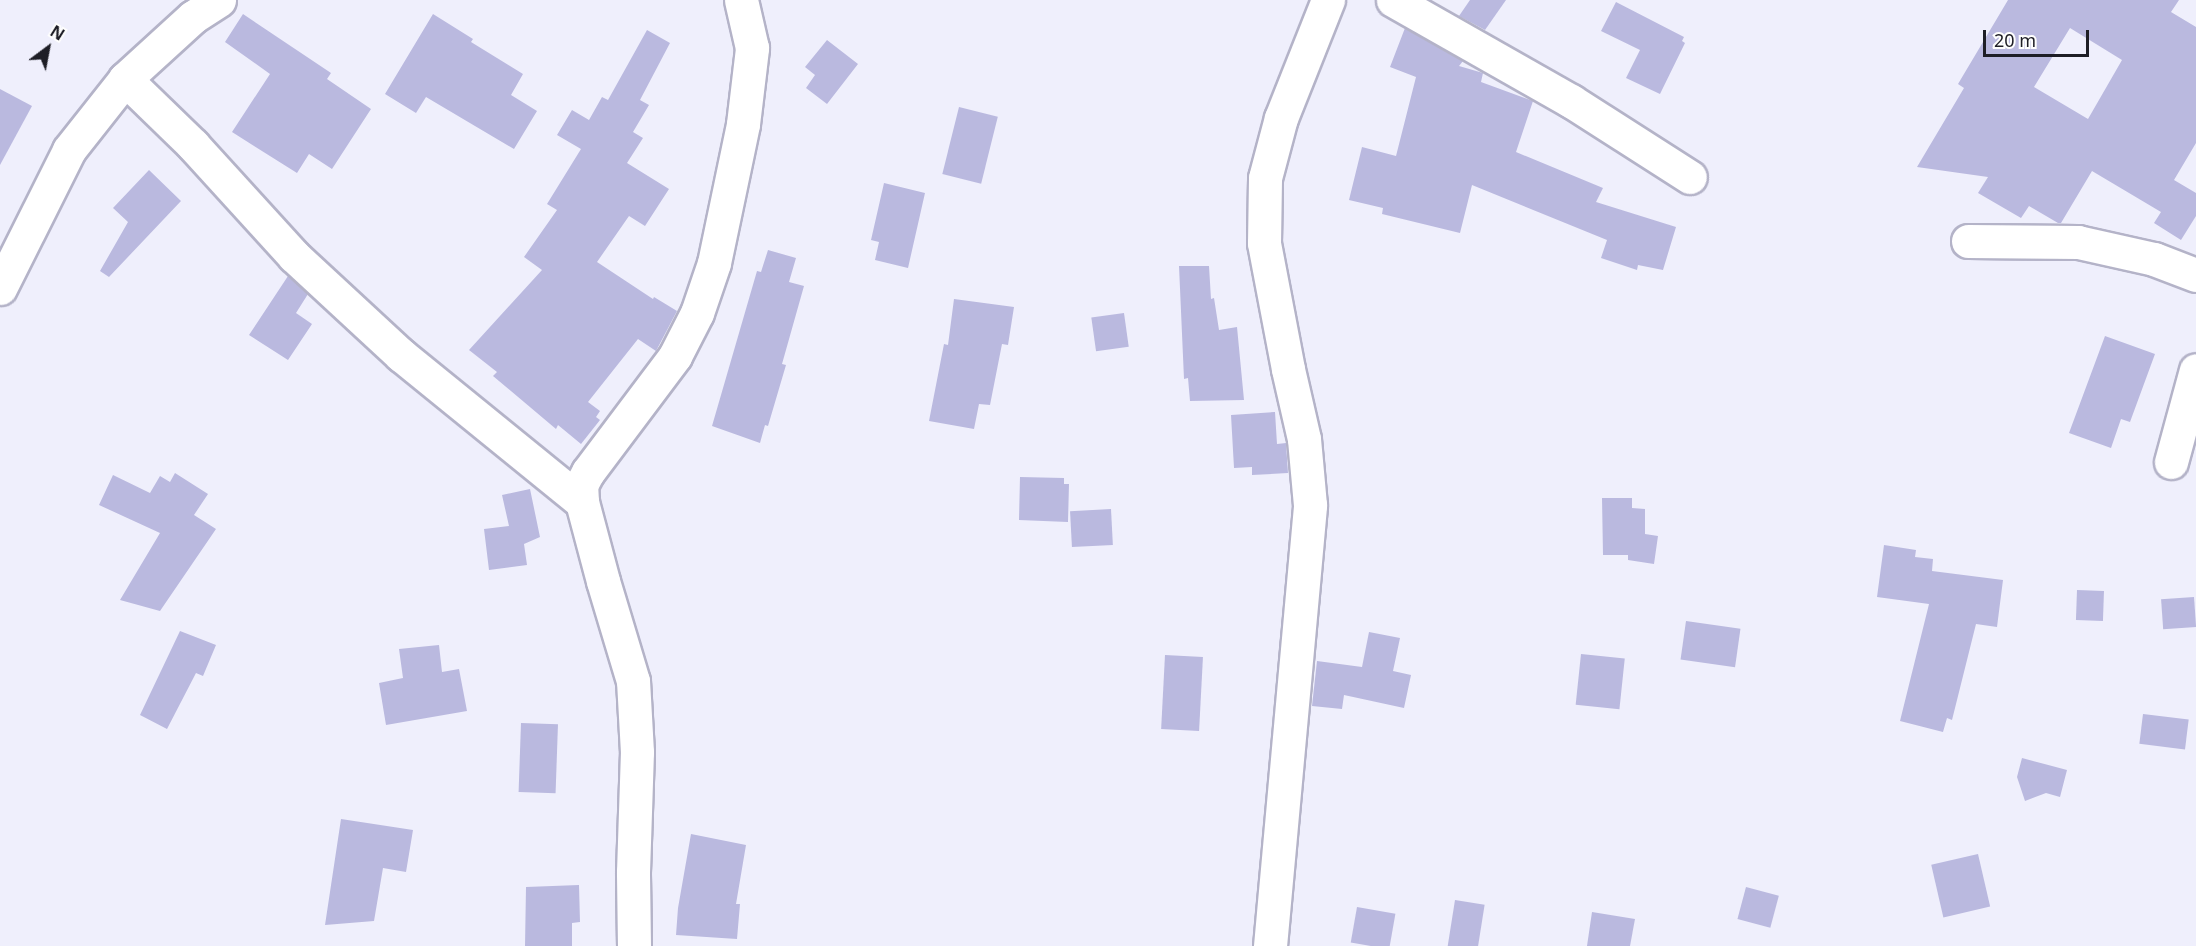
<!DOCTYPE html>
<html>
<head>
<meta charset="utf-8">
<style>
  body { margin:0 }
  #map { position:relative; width:2196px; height:946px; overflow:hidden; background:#efeffc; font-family:"Noto Sans",sans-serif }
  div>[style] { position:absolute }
  .building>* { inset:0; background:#bab9df; transform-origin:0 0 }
  .roads { filter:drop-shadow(2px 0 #b4b3c8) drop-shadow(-2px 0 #b4b3c8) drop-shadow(0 2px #b4b3c8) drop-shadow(0 -2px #b4b3c8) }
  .minor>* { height:33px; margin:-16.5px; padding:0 16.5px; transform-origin:16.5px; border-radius:16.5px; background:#fff }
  span { translate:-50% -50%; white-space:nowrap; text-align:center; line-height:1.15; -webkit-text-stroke:5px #fefefe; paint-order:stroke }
  .north { position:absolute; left:18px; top:18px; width:60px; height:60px; -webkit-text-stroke:4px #fefefe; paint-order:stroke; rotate:32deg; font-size:16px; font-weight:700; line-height:24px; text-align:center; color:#1e1e26 }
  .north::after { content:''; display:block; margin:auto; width:21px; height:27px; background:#1e1e26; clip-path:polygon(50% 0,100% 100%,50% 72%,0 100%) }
  .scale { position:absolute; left:1983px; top:30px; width:106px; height:27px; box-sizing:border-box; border:3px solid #1e1e26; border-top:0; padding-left:8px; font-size:18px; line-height:21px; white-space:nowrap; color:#1e1e26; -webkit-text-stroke:4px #fefefe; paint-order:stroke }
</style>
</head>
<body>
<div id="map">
  <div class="building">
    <div style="clip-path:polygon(1470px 0,1506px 0,1485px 30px,1459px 16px)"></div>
    <div style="clip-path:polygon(evenodd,2008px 0,2179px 0,2171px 12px,2196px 27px,2196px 143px,2174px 180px,2196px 193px,2196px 216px,2181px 240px,2154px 223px,2161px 212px,2092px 171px,2061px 223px,2058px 223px,2029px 206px,2021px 218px,1978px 193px,1988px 177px,1917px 167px,1964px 88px,1958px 84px,2008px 0,2070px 28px,2122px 60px,2088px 119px,2034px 87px,2070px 28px)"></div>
    <div style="clip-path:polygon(1616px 2px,1684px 37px,1682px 41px,1685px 43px,1660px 94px,1626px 78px,1640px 50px,1601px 31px)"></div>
    <div style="clip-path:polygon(243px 14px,331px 73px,327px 79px,371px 109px,332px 169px,309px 154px,297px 173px,232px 132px,270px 74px,225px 42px)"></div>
    <div style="clip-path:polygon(433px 14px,473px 39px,471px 42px,523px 74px,511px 95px,537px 111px,514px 149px,426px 97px,416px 113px,385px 94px)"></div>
    <div style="clip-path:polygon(1405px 28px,1463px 61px,1459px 66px,1483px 73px,1481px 82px,1533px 101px,1516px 152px,1603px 188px,1596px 202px,1676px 227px,1663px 270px,1638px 265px,1637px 270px,1601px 258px,1607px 240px,1472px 185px,1460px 233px,1382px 214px,1383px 208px,1349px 200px,1362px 147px,1396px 156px,1416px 77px,1390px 67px)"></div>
    <div style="clip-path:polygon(647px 30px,670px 43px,640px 100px,649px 105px,633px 132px,643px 138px,627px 163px,669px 189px,645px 226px,629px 216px,597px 262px,653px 299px,654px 297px,677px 311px,656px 351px,638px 339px,588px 402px,600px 411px,596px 417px,600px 420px,581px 444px,558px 425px,556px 429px,493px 376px,497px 372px,469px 350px,542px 270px,524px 257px,557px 210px,547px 204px,581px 149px,557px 135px,572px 110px,589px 120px,602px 97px,608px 100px)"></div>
    <div style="clip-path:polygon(827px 40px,858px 64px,827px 104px,806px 88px,815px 75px,805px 67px)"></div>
    <div style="clip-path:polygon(0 89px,32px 106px,0 165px)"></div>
    <div style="left:959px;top:107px;width:40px;height:69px;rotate:14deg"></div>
    <div style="clip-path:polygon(149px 170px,181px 201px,109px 277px,100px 271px,128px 222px,113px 208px)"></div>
    <div style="clip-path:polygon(884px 183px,925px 193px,908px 268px,875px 260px,879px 242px,871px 240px)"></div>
    <div style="clip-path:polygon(768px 250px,796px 258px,789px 282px,804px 286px,782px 364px,786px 365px,768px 426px,765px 425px,760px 443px,712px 426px,757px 271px,761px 272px)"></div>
    <div style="clip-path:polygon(1179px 266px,1209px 266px,1211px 299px,1214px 298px,1219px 330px,1237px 327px,1244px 400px,1190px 401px,1188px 378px,1184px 379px)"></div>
    <div style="clip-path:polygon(288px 276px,308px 294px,296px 313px,312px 324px,288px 360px,249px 335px)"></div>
    <div style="clip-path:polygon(954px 299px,1014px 307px,1008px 345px,1002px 344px,990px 405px,979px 404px,974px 429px,929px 421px,944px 344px,948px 345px)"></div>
    <div style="left:1124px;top:313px;width:34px;height:33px;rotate:82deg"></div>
    <div style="clip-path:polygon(2105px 336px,2155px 354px,2130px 422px,2121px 419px,2111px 448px,2069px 433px)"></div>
    <div style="clip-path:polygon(1275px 412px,1277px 444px,1286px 443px,1288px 473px,1252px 475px,1252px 467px,1234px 468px,1231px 415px)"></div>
    <div style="clip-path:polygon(175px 473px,208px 494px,194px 515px,216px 529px,160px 611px,120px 600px,160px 533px,99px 505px,113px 475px,150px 493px,160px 476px,170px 482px)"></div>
    <div style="clip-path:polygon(1020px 477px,1064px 478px,1064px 484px,1069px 484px,1068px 522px,1019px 520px)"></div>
    <div style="clip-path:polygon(530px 489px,540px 537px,524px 544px,527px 565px,489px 570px,484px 529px,509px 526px,502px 495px)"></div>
    <div style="clip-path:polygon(1602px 498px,1632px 498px,1632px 508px,1645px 509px,1645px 534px,1658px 536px,1654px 564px,1628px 560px,1628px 555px,1603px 555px)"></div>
    <div style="left:1111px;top:509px;width:36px;height:41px;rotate:87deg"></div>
    <div style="clip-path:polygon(1884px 545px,1916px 550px,1915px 557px,1933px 559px,1932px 571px,2003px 580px,1997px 627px,1976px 624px,1952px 720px,1947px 718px,1943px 732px,1900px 721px,1929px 604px,1877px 597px)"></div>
    <div style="left:2077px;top:590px;width:27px;height:30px;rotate:2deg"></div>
    <div style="left:2194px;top:597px;width:30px;height:33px;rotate:86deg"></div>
    <div style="left:1686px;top:621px;width:55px;height:39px;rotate:8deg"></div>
    <div style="clip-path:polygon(180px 631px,216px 645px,203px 676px,196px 673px,167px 729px,140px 715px)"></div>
    <div style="clip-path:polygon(1369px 632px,1400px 638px,1393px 671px,1411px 675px,1404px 708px,1344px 695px,1342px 709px,1312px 706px,1317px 661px,1362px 667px)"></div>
    <div style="clip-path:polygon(439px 645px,442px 672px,459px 669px,467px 711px,386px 725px,379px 683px,403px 678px,399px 649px)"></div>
    <div style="left:1581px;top:654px;width:44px;height:51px;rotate:6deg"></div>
    <div style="left:1165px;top:655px;width:38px;height:74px;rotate:3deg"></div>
    <div style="left:2143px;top:714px;width:46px;height:30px;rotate:7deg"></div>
    <div style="left:521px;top:723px;width:37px;height:69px;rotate:2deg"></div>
    <div style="clip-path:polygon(2022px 758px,2067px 770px,2060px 797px,2046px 793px,2025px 801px,2017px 777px)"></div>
    <div style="clip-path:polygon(341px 819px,413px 830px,406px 872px,383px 868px,374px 921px,325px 925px)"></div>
    <div style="clip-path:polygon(691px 834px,746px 845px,736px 904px,740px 904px,737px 939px,676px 935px,678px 908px)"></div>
    <div style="left:1978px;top:854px;width:54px;height:48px;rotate:77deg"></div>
    <div style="clip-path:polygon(579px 885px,580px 922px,572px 923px,572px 946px,525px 946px,526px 887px)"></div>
    <div style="left:1746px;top:887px;width:34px;height:33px;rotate:15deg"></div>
    <div style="left:1455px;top:900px;width:30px;height:47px;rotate:9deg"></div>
    <div style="left:1357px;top:907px;width:39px;height:36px;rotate:10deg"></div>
    <div style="clip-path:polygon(1592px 912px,1635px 919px,1630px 946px,1587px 946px)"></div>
  </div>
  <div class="roads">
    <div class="minor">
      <div style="left:1393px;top:0;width:205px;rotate:29.6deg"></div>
      <div style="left:1571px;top:101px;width:141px;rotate:32.6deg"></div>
      <div style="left:125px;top:79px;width:95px;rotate:44.1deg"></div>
      <div style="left:193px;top:145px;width:150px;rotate:47.7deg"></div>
      <div style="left:294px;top:256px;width:146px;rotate:42.8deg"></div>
      <div style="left:401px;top:355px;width:233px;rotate:39.1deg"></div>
      <div style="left:1968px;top:241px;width:110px;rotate:0.5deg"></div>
      <div style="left:2078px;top:242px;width:78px;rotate:12.6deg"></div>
      <div style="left:2154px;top:259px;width:45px;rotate:20.9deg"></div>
      <div style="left:0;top:288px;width:154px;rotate:-63.4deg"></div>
      <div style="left:69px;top:150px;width:90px;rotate:-51.7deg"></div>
      <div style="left:125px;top:79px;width:92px;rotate:-42.4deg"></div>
      <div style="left:193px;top:17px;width:31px;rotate:-33deg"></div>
      <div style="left:2171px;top:462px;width:95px;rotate:-74.8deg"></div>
      <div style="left:634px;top:946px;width:74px;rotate:-90.8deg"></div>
      <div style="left:633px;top:872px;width:120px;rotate:-88.1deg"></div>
      <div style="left:637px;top:752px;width:71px;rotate:-93.2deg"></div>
      <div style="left:633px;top:681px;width:104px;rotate:-106.7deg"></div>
      <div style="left:603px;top:581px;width:82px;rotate:-104.9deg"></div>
      <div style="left:582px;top:502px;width:17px;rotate:-93deg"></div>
      <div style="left:581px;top:485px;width:15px;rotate:-62deg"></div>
      <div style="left:588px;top:472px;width:145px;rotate:-53.1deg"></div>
      <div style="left:675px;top:356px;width:48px;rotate:-62.9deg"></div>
      <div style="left:697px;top:313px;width:53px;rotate:-71.2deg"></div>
      <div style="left:714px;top:263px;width:142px;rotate:-78.2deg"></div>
      <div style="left:743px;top:124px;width:77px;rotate:-83.2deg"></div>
      <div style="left:752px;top:48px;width:49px;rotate:-102.9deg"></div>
      <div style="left:1270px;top:946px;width:443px;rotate:-84.8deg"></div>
      <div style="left:1310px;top:505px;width:66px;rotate:-95.2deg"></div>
      <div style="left:1304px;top:439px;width:72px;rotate:-102.9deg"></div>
      <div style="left:1288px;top:369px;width:128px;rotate:-100.8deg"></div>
      <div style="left:1264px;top:243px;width:65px;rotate:-89.1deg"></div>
      <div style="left:1265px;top:178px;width:62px;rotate:-75.1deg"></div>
      <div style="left:1281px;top:118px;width:127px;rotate:-68.3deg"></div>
    </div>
  </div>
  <div class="north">N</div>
  <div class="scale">20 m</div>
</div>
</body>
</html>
